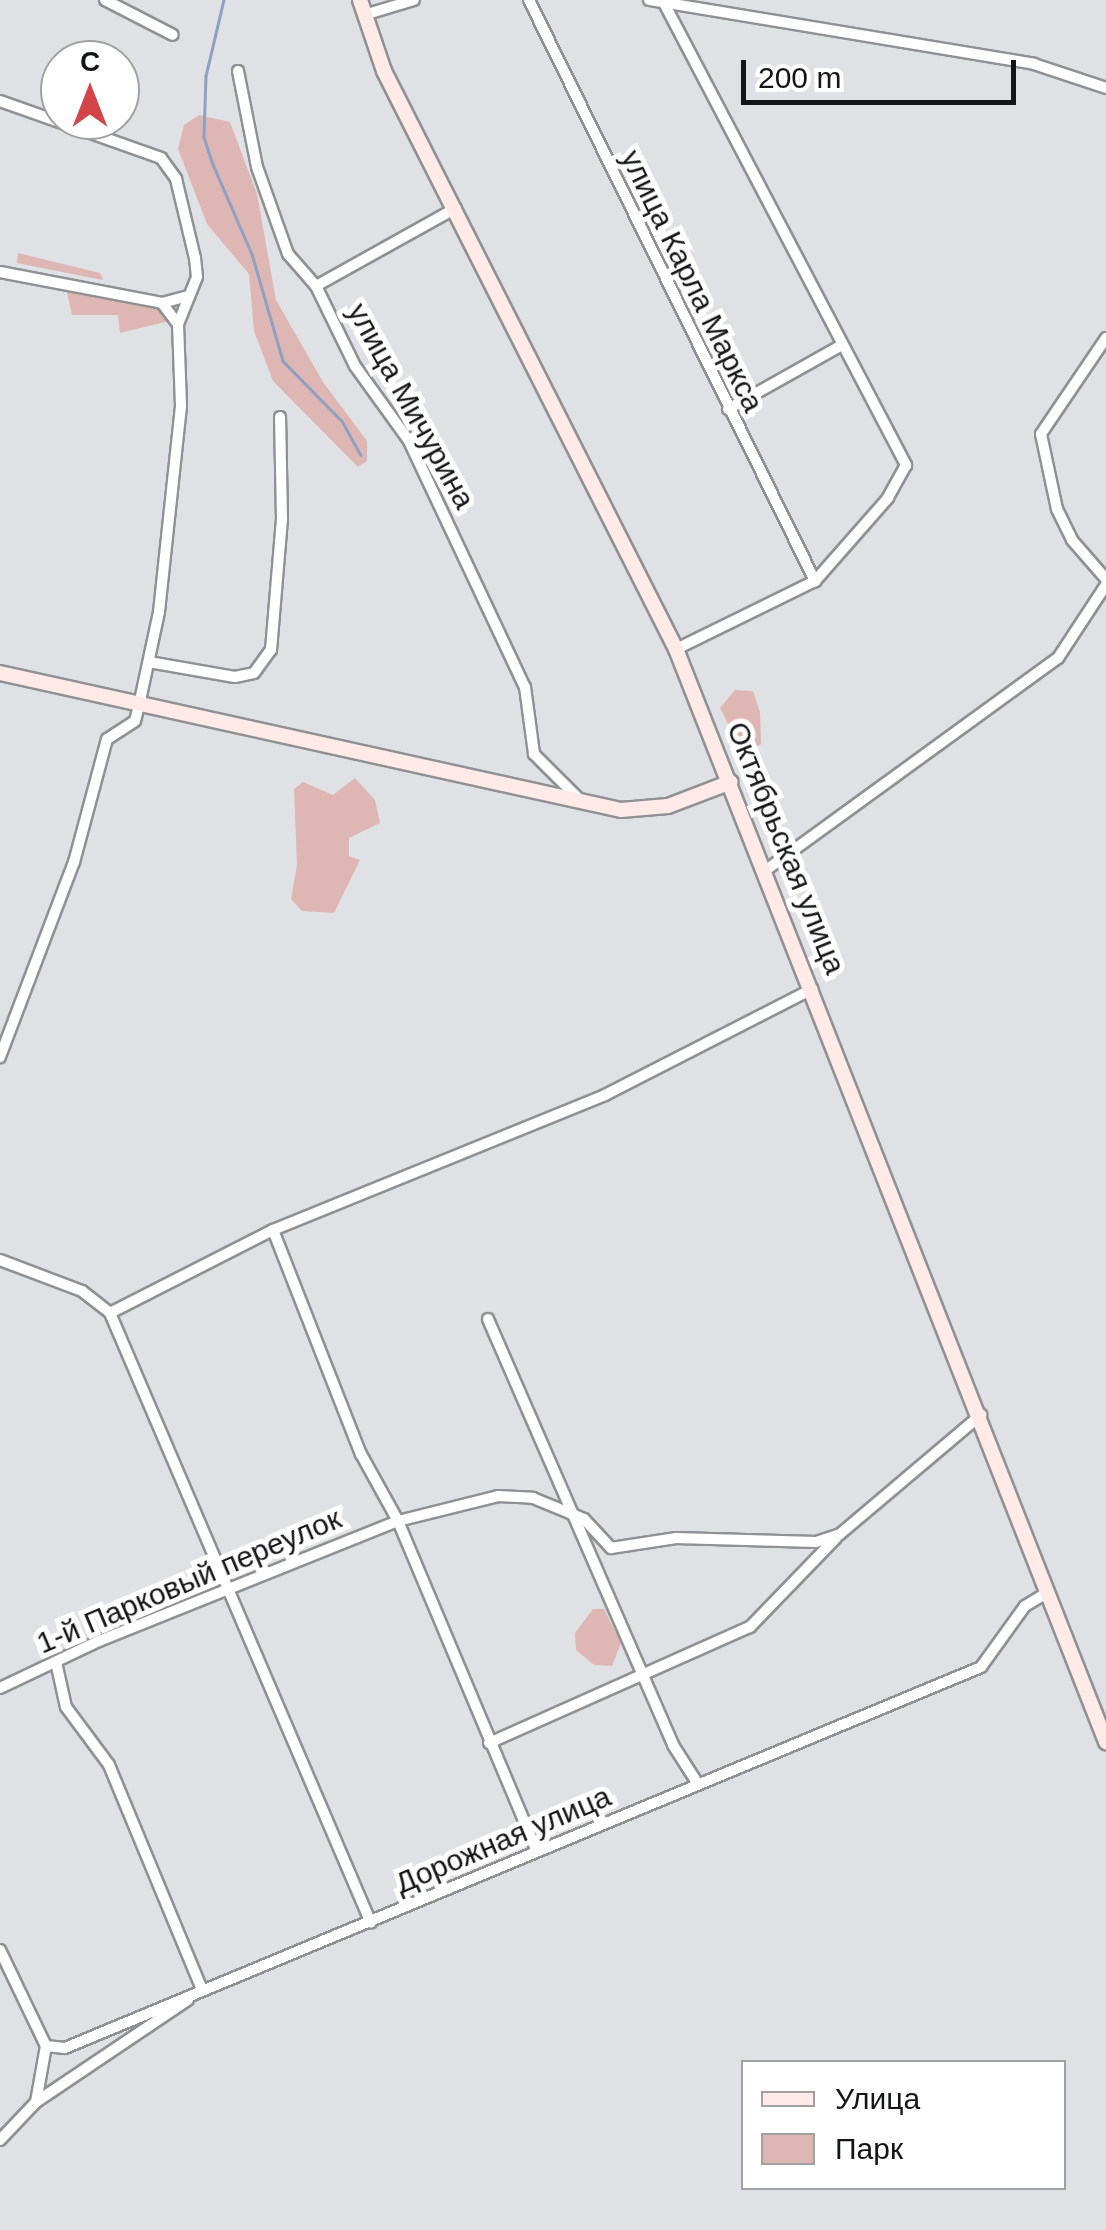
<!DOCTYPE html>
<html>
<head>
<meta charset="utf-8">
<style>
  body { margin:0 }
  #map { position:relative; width:1106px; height:2230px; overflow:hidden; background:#dfe1e5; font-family:Arial,sans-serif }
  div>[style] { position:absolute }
  .green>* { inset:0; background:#deb7b4 }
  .stream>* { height:2.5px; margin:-1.25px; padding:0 1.25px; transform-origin:1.25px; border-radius:1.25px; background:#8ea1c3 }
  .roads { filter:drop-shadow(2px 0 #8f9194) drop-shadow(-2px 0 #8f9194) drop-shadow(0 2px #8f9194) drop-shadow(0 -2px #8f9194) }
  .street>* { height:10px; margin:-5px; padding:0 5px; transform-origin:5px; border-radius:5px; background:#fff }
  .secondary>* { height:14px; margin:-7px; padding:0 7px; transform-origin:7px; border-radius:7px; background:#ffeae8 }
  span { translate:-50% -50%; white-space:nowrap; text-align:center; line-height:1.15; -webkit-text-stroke:10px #fff; paint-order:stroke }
  .street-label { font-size:30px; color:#141516 }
  .legend { position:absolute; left:741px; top:2060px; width:325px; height:130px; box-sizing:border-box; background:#fff; border:2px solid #a1a1a2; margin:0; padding:12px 18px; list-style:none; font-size:30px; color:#141516 }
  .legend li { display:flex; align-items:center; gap:20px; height:50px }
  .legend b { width:50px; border:2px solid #a1a1a2 }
  .north { position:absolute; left:40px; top:40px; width:100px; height:100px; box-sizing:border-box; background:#fff; border:2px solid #a1a1a2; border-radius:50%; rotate:0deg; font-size:28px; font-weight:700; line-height:40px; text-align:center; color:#141516 }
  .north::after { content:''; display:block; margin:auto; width:35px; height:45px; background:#d44549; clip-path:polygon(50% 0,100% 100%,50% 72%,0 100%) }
  .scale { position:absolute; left:741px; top:60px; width:275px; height:45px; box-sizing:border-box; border:5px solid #141516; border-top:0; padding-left:12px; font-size:30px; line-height:35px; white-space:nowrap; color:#141516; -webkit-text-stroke:8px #fff; paint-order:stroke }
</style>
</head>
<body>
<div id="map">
  <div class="green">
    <div style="clip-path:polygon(199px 115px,230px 122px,257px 194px,276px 300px,323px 382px,367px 441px,367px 461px,358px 467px,273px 381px,254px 331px,249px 274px,207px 224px,178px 149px,184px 125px)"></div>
    <div style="clip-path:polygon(18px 253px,100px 273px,103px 280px,17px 263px)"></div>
    <div style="clip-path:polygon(67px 292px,160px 308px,169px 321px,120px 333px,118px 315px,72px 315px)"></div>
    <div style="clip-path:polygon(735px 690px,753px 691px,760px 712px,761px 744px,751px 750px,739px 745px,720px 708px)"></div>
    <div style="clip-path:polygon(355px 778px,375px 800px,380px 823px,349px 838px,349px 856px,360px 860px,334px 913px,302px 911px,291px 899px,297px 865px,294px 789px,303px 782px,333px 795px)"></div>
    <div style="clip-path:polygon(593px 1609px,604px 1609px,621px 1643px,612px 1666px,594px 1665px,576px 1650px,575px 1633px)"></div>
  </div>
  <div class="stream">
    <div style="left:224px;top:0;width:78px;rotate:103.3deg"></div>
    <div style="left:206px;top:76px;width:61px;rotate:91.9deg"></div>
    <div style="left:204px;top:137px;width:26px;rotate:72deg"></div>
    <div style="left:212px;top:162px;width:100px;rotate:66.5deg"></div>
    <div style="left:252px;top:254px;width:111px;rotate:73.8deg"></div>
    <div style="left:283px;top:361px;width:84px;rotate:45.5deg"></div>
    <div style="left:342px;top:421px;width:39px;rotate:61deg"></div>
  </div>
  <div class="roads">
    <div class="street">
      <div style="left:105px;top:0;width:76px;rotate:27.2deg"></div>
      <div style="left:529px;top:0;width:648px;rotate:63.79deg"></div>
      <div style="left:649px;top:0;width:390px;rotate:9.4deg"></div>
      <div style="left:1034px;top:64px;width:76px;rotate:18.4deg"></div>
      <div style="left:664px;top:3px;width:522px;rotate:62.35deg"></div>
      <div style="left:906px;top:465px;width:38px;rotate:119deg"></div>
      <div style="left:888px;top:498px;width:111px;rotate:131.3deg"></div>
      <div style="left:815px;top:581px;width:155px;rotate:153.9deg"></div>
      <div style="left:364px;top:15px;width:52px;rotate:-16.7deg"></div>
      <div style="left:238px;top:71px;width:98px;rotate:78.8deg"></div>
      <div style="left:257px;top:167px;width:92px;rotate:70.4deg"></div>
      <div style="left:288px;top:254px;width:43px;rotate:48.8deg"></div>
      <div style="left:316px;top:286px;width:89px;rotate:64deg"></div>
      <div style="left:355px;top:366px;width:92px;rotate:54.2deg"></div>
      <div style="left:409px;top:441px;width:272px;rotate:64.8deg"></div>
      <div style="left:525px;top:687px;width:68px;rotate:82.3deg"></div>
      <div style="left:534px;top:754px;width:62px;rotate:45deg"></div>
      <div style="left:0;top:101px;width:171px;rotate:19.5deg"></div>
      <div style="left:161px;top:158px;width:26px;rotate:54deg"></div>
      <div style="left:176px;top:179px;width:81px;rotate:76.5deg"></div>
      <div style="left:195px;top:258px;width:19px;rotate:84deg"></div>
      <div style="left:197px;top:277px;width:51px;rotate:112deg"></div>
      <div style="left:0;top:272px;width:165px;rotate:10.8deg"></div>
      <div style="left:162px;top:303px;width:26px;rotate:53deg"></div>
      <div style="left:178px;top:324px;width:82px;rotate:87.9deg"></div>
      <div style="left:181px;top:406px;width:207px;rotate:96.1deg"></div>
      <div style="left:159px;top:612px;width:95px;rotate:102.1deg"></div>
      <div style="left:139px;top:705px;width:16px;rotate:104deg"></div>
      <div style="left:135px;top:721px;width:33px;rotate:147deg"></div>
      <div style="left:107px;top:739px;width:127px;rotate:105deg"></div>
      <div style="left:74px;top:862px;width:209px;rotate:110.8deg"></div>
      <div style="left:316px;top:286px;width:160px;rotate:-29.1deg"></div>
      <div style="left:162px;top:303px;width:28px;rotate:-15deg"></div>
      <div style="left:1106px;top:338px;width:116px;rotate:124.1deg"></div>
      <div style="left:1041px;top:434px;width:77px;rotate:78deg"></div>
      <div style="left:1057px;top:509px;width:34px;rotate:64deg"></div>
      <div style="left:1072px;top:540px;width:52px;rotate:48.9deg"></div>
      <div style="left:728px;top:409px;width:131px;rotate:-29.3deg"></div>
      <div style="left:149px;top:662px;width:87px;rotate:9.9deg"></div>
      <div style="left:235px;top:677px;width:19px;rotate:-12deg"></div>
      <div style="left:254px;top:673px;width:29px;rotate:-54deg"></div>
      <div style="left:271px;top:650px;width:131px;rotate:-85.2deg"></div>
      <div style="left:282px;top:519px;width:102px;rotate:-91.1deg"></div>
      <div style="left:766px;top:870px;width:361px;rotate:-36deg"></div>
      <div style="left:1058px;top:658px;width:87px;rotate:-56.7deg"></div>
      <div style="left:273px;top:1230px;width:241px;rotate:68.6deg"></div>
      <div style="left:361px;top:1454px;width:77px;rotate:61.1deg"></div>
      <div style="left:398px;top:1521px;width:358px;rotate:67.2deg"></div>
      <div style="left:0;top:1260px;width:88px;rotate:20.7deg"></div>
      <div style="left:82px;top:1291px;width:36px;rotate:38deg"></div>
      <div style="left:110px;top:1313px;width:663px;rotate:66.84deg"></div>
      <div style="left:110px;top:1313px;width:183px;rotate:-27deg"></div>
      <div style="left:273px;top:1230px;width:358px;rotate:-22.1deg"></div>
      <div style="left:605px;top:1095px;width:233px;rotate:-27.1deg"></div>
      <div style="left:488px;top:1319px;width:464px;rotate:66.5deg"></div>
      <div style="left:673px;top:1745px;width:46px;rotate:57.3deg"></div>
      <div style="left:56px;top:1662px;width:46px;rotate:77.5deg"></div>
      <div style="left:66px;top:1707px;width:72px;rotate:53.4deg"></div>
      <div style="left:109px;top:1765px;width:243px;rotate:67.5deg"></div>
      <div style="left:0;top:1688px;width:110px;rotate:-25.4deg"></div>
      <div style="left:99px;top:1641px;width:322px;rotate:-21.9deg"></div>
      <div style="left:398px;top:1521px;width:103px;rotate:-14deg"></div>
      <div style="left:498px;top:1496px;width:35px;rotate:3deg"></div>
      <div style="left:533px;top:1498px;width:55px;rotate:22.4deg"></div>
      <div style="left:584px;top:1519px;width:40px;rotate:47deg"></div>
      <div style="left:611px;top:1548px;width:66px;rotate:-8.7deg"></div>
      <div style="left:676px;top:1538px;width:140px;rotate:1.6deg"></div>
      <div style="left:816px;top:1542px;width:25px;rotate:-18deg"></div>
      <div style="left:840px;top:1534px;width:185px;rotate:-40.2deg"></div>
      <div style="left:489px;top:1743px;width:286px;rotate:-24deg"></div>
      <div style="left:750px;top:1627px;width:124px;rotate:-46deg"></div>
      <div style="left:0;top:1950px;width:106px;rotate:64.4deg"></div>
      <div style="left:46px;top:2046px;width:19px;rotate:6deg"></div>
      <div style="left:65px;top:2048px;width:992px;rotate:-22.58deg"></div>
      <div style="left:981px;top:1667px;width:75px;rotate:-54.2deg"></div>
      <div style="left:1025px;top:1606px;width:27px;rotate:-31deg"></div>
      <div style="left:36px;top:2102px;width:183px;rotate:-33.9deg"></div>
      <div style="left:0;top:2140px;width:52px;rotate:-46.5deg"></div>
      <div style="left:36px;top:2102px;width:57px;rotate:-79.9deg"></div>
    </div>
    <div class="secondary">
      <div style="left:360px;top:0;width:75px;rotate:71.3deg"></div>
      <div style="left:384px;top:71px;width:648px;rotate:63.2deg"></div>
      <div style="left:676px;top:649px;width:1175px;rotate:68.52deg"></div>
      <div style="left:0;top:673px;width:636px;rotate:12.44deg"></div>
      <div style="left:621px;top:810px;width:47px;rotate:-4.9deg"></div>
      <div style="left:668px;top:806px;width:67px;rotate:-20.9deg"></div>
    </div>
  </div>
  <div class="street-label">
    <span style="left:692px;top:281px;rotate:64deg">улица Карла Маркса</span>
    <span style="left:411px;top:406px;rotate:61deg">улица Мичурина</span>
    <span style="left:786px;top:848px;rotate:68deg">Октябрьская улица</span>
    <span style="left:189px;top:1581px;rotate:-23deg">1-й Парковый переулок</span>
    <span style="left:503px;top:1840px;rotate:-23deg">Дорожная улица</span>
  </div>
  <ul class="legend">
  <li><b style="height:12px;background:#ffeae8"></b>Улица</li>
  <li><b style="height:28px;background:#deb7b4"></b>Парк</li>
  </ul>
  <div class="north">С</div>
  <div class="scale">200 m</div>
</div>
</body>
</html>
